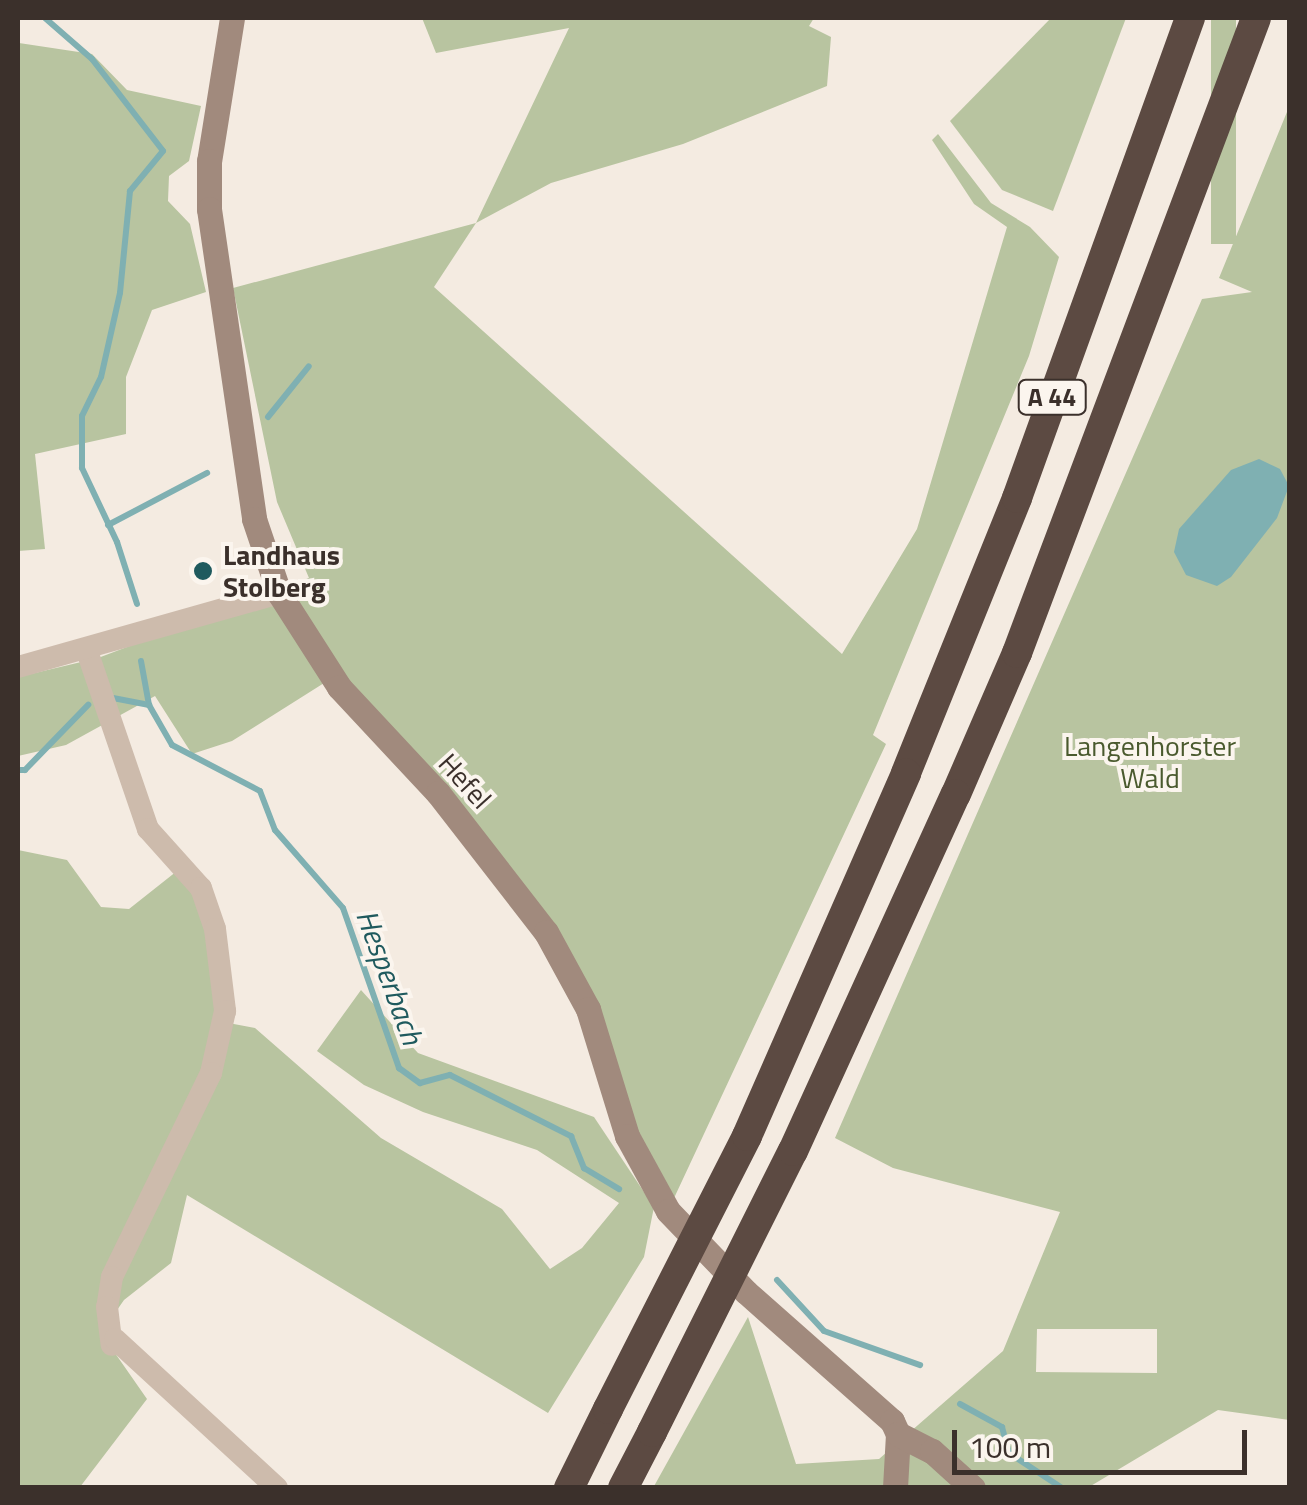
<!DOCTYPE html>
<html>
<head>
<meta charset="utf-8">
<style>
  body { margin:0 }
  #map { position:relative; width:1307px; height:1505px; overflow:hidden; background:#f4ebe1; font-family:"Titillium Web",sans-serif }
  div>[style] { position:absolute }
  .green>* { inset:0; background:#b8c4a0; transform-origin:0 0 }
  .water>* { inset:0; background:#7fb0b2 }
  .stream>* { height:6px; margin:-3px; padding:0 3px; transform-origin:3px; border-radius:3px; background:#7fb0b2 }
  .street>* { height:22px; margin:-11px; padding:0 11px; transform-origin:11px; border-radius:11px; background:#cdbbac }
  .secondary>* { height:25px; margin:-12.5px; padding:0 12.5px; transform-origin:12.5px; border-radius:12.5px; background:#a18a7d }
  .highway>* { height:30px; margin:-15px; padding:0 15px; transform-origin:15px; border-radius:15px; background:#5c4a42 }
  .highway-bridge>* { height:30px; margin:-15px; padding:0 15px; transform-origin:15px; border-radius:15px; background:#5c4a42 }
  .dots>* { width:28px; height:28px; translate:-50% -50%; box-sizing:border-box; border:5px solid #fbf5ee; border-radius:50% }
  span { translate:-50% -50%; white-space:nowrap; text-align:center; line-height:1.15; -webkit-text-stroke:8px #fbf5ee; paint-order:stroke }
  .shield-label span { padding:2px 8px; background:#fbf5ee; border:2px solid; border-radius:8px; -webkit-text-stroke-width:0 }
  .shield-label { font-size:25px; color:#3b302b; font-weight:700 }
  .poi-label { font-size:28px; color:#3b302b; font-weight:700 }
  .left { translate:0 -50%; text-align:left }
  .park-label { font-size:28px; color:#4a5a2e }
  .street-label { font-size:28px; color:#3b302b }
  .water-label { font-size:30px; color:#1f5a5e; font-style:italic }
  .frame { position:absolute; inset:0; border:20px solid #3b302b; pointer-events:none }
  .scale { position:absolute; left:952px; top:1430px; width:295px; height:45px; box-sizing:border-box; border:5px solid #3b302b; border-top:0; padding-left:12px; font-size:30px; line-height:35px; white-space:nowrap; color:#3b302b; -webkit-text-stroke:8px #fbf5ee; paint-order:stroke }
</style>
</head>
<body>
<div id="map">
  <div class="green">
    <div style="clip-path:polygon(422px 18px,814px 18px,809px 26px,831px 37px,827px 86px,683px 144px,551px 183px,476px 223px,434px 287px,842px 654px,917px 529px,1007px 227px,974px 204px,932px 140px,938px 134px,991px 203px,1030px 227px,1059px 257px,1029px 356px,873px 735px,886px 744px,668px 1211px,575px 982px,332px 678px,232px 741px,192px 754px,155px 696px,66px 745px,18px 756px,18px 677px,98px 658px,309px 578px,277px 502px,233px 288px,476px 223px,569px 28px,436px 53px)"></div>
    <div style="clip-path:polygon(1051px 18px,1126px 18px,1053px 211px,1002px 190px,950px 121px)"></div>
    <div style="left:1211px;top:18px;width:25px;height:226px"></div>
    <div style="clip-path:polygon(18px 30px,19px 43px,92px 54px,127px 90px,201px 106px,189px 161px,169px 176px,168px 201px,190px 224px,206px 292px,152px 310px,126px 377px,126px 434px,35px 454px,45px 549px,18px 551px)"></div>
    <div style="clip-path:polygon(evenodd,1289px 107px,1289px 1420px,1218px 1410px,1089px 1487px,653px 1488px,748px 1317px,796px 1464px,879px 1459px,1003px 1351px,1060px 1212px,893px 1168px,835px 1138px,1202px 299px,1252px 292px,1219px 278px,1289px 107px,1157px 1329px,1157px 1373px,1036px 1372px,1037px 1329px,1157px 1329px)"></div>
    <div style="clip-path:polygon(18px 850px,67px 860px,101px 907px,129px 909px,177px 871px,207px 917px,218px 1021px,255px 1028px,381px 1138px,502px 1209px,550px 1269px,582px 1248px,619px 1203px,537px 1150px,423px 1112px,364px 1085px,317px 1051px,361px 990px,418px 1053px,594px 1117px,654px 1207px,644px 1257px,548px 1413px,187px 1195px,171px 1263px,124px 1300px,101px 1333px,147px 1399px,80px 1487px,18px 1487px)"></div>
  </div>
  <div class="water">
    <div style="clip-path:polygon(1259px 459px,1280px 469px,1289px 486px,1277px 518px,1231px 577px,1217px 586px,1186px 575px,1174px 552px,1179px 529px,1231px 470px)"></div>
  </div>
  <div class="stream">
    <div style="left:45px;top:18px;width:62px;rotate:41.1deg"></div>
    <div style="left:92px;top:59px;width:116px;rotate:52.3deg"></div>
    <div style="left:163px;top:151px;width:52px;rotate:129.5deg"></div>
    <div style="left:130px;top:191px;width:102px;rotate:95.6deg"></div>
    <div style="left:120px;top:293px;width:86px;rotate:102.7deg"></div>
    <div style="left:101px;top:377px;width:43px;rotate:116deg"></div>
    <div style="left:82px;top:416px;width:52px;rotate:90deg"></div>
    <div style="left:82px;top:468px;width:82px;rotate:64.7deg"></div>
    <div style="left:117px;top:542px;width:65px;rotate:72.1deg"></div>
    <div style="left:268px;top:417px;width:65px;rotate:-51.2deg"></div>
    <div style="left:108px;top:525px;width:112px;rotate:-27.7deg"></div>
    <div style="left:141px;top:661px;width:45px;rotate:79.7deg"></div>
    <div style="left:149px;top:705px;width:46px;rotate:60.1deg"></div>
    <div style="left:172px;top:745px;width:99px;rotate:27.6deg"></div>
    <div style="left:260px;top:791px;width:42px;rotate:69deg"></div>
    <div style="left:275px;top:830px;width:103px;rotate:48.9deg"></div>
    <div style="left:343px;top:908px;width:170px;rotate:70.7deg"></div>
    <div style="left:399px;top:1068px;width:26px;rotate:36deg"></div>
    <div style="left:420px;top:1083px;width:31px;rotate:-15deg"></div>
    <div style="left:450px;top:1075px;width:136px;rotate:26.8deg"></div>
    <div style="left:571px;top:1136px;width:35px;rotate:68deg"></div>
    <div style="left:584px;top:1168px;width:41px;rotate:31deg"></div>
    <div style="left:113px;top:698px;width:37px;rotate:11deg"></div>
    <div style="left:18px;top:770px;width:7px"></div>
    <div style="left:25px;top:770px;width:91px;rotate:-45.9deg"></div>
    <div style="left:777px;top:1280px;width:69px;rotate:47.3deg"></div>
    <div style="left:824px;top:1331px;width:102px;rotate:19.5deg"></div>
    <div style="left:960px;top:1404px;width:48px;rotate:28.7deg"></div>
    <div style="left:1002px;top:1427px;width:27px;rotate:75deg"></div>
    <div style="left:1009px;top:1453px;width:64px;rotate:33.4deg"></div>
  </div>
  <div class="street">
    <div style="left:87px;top:651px;width:188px;rotate:71.1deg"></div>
    <div style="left:148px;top:829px;width:79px;rotate:48.1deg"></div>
    <div style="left:201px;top:888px;width:43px;rotate:71.1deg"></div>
    <div style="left:215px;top:929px;width:83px;rotate:83deg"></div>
    <div style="left:225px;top:1011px;width:64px;rotate:102.7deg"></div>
    <div style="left:211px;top:1073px;width:227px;rotate:115.9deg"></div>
    <div style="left:112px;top:1277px;width:30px;rotate:99deg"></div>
    <div style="left:107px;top:1307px;width:38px;rotate:83deg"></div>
    <div style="left:18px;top:667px;width:271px;rotate:-15.8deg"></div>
    <div style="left:115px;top:1339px;width:220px;rotate:42.6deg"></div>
  </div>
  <div class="secondary">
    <div style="left:232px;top:18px;width:145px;rotate:99.1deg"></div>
    <div style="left:209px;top:161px;width:48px;rotate:90deg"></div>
    <div style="left:209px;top:209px;width:313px;rotate:81.7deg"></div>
    <div style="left:254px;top:519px;width:78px;rotate:71.3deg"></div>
    <div style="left:279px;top:593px;width:112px;rotate:57.4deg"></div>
    <div style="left:339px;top:687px;width:145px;rotate:47deg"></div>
    <div style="left:438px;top:793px;width:176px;rotate:52.2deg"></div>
    <div style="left:546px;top:932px;width:88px;rotate:61.4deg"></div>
    <div style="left:588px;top:1009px;width:133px;rotate:72.9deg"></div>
    <div style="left:627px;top:1136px;width:85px;rotate:61.3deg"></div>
    <div style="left:668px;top:1211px;width:112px;rotate:46.1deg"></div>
    <div style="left:746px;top:1292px;width:195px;rotate:41.5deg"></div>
    <div style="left:892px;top:1421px;width:14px;rotate:65deg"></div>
    <div style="left:898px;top:1434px;width:54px;rotate:93.2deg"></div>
    <div style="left:898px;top:1434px;width:38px;rotate:27deg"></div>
    <div style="left:932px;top:1451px;width:55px;rotate:42.1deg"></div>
  </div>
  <div class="highway">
    <div style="left:906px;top:773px;width:297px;rotate:-68deg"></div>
    <div style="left:1017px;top:498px;width:510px;rotate:-70.18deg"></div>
    <div style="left:956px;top:794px;width:154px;rotate:-66.6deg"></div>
    <div style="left:1017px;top:653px;width:678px;rotate:-69.37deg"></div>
    <div style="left:569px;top:1488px;width:88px;rotate:-63.7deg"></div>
    <div style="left:623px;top:1488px;width:63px;rotate:-62.6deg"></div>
  </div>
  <div class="highway-bridge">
    <div style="left:608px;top:1409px;width:306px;rotate:-63deg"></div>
    <div style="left:747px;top:1136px;width:396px;rotate:-66.3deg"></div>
    <div style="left:652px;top:1432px;width:314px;rotate:-63.4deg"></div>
    <div style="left:793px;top:1151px;width:392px;rotate:-65.5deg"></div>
  </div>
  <div class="dots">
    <div style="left:203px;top:571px;background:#1f5a5e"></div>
  </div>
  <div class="shield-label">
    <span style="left:1052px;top:397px">A 44</span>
  </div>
  <div class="poi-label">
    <span class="left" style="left:223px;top:571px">Landhaus<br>Stolberg</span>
  </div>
  <div class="park-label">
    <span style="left:1150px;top:762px">Langenhorster<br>Wald</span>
  </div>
  <div class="street-label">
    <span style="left:465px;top:781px;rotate:48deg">Hefel</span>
  </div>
  <div class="water-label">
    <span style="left:390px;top:977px;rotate:70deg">Hesperbach</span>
  </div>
  <div class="frame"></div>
  <div class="scale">100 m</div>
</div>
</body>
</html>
